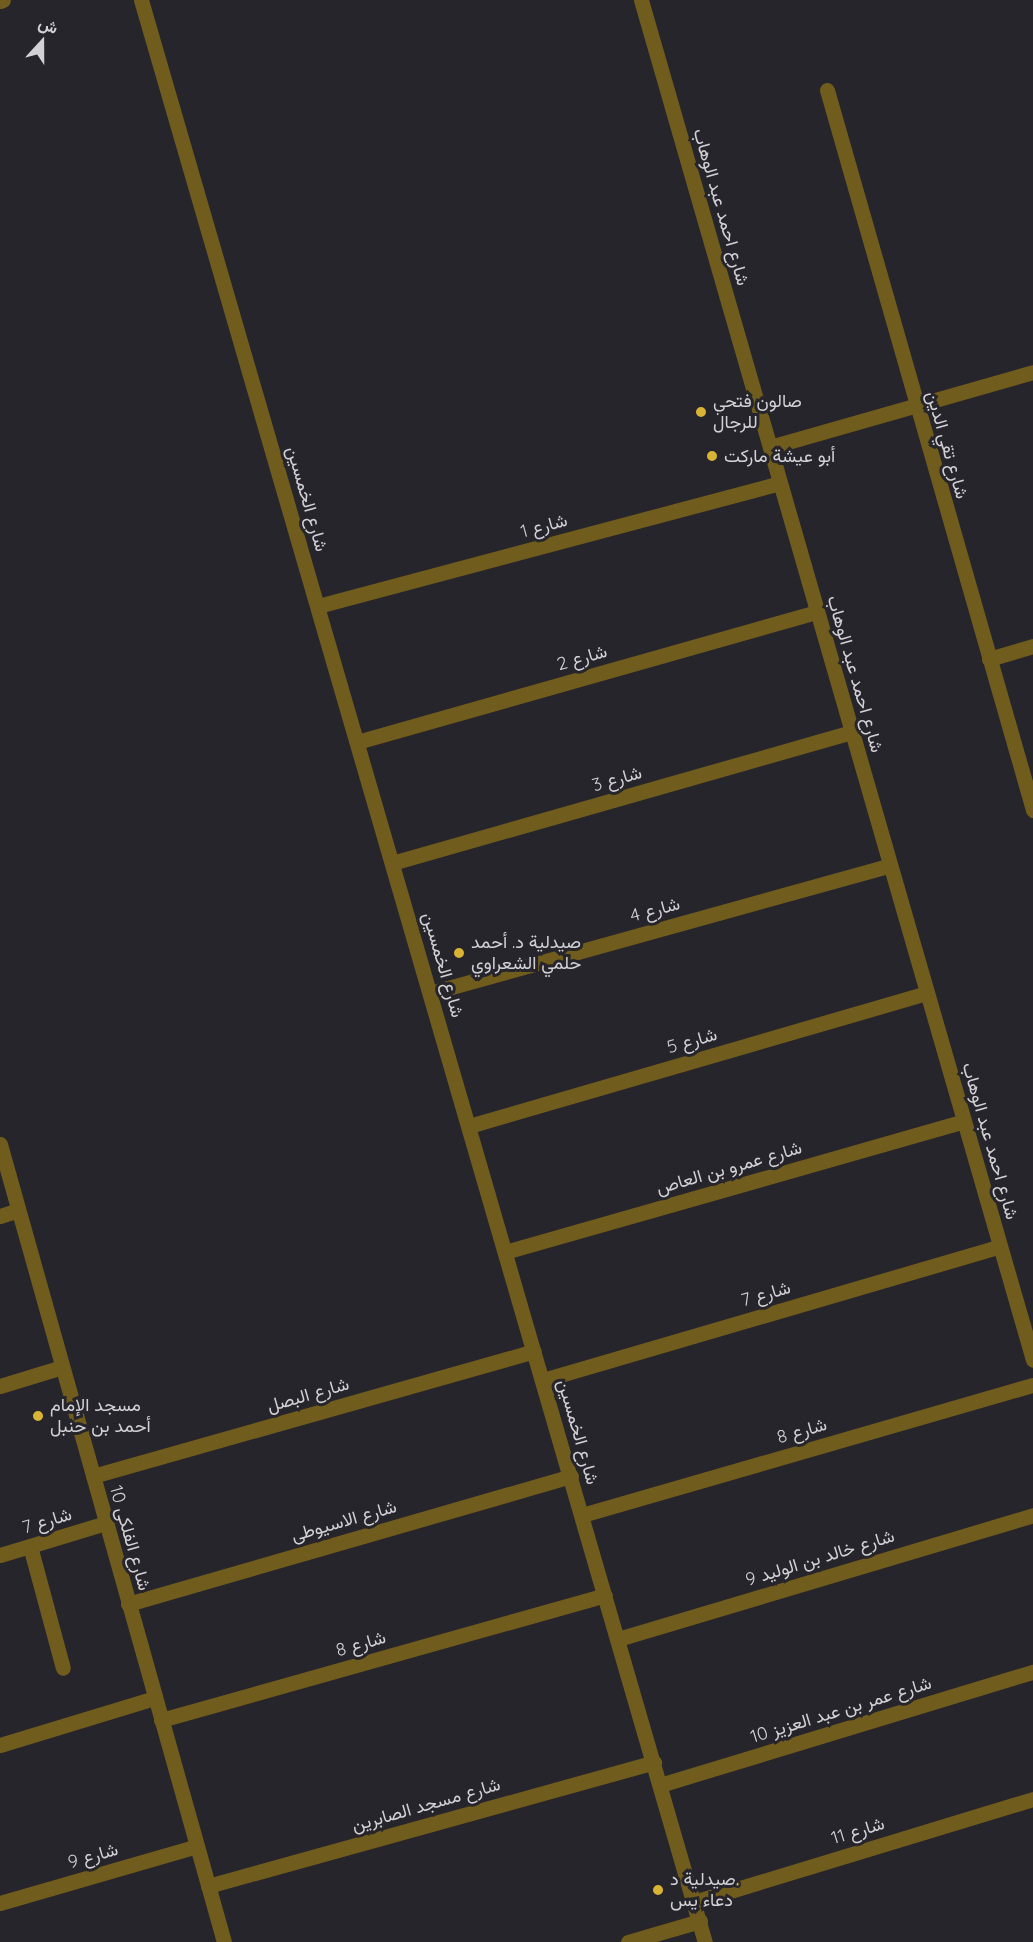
<!DOCTYPE html>
<html>
<head>
<meta charset="utf-8">
<style>
  body { margin:0 }
  #map { position:relative; width:1033px; height:1942px; overflow:hidden; background:#27252c; font-family:Quicksand,Vazirmatn,sans-serif }
  div>[style] { position:absolute }
  .street>* { height:15px; margin:-7.5px; padding:0 7.5px; transform-origin:7.5px; border-radius:7.5px; background:#705c1c }
  .dots>* { width:16px; height:16px; translate:-50% -50%; box-sizing:border-box; border:3px solid #27252c; border-radius:50% }
  span { translate:-50% -50%; white-space:nowrap; text-align:center; line-height:1.15; -webkit-text-stroke:6px #27252c; paint-order:stroke }
  .street-label { font-size:18px; color:#d2d1d5 }
  .poi-label { font-size:18px; color:#d2d1d5 }
  .left { translate:0 -50%; text-align:left }
  .north { position:absolute; left:12px; top:12px; width:60px; height:60px; -webkit-text-stroke:4px #27252c; paint-order:stroke; rotate:21deg; font-size:16px; font-weight:700; line-height:24px; text-align:center; color:#d2d1d5 }
  .north::after { content:''; display:block; margin:auto; width:21px; height:27px; background:#d2d1d5; clip-path:polygon(50% 0,100% 100%,50% 72%,0 100%) }
</style>
</head>
<body>
<div id="map">
  <div class="street">
    <div style="left:141px;top:0;width:2022px;rotate:73.81deg"></div>
    <div style="left:641px;top:0;width:1415px;rotate:73.92deg"></div>
    <div style="left:0;top:1px;width:3px;rotate:-18deg"></div>
    <div style="left:827px;top:90px;width:749px;rotate:74.03deg"></div>
    <div style="left:770px;top:447px;width:273px;rotate:-15.9deg"></div>
    <div style="left:318px;top:606px;width:478px;rotate:-14.9deg"></div>
    <div style="left:989px;top:659px;width:46px;rotate:-16.5deg"></div>
    <div style="left:357px;top:742px;width:478px;rotate:-15.8deg"></div>
    <div style="left:392px;top:863px;width:478px;rotate:-15.9deg"></div>
    <div style="left:430px;top:993px;width:477px;rotate:-15.5deg"></div>
    <div style="left:469px;top:1126px;width:477px;rotate:-16.2deg"></div>
    <div style="left:0;top:1144px;width:829px;rotate:74.32deg"></div>
    <div style="left:0;top:1216px;width:19px;rotate:-18deg"></div>
    <div style="left:505px;top:1252px;width:477px;rotate:-15.9deg"></div>
    <div style="left:543px;top:1380px;width:476px;rotate:-16.3deg"></div>
    <div style="left:0;top:1386px;width:65px;rotate:-17deg"></div>
    <div style="left:93px;top:1476px;width:458px;rotate:-15.8deg"></div>
    <div style="left:582px;top:1515px;width:469px;rotate:-16.1deg"></div>
    <div style="left:30px;top:1546px;width:126px;rotate:74.9deg"></div>
    <div style="left:0;top:1555px;width:111px;rotate:-16.8deg"></div>
    <div style="left:128px;top:1604px;width:461px;rotate:-16.1deg"></div>
    <div style="left:618px;top:1639px;width:433px;rotate:-16.6deg"></div>
    <div style="left:161px;top:1720px;width:461px;rotate:-15.7deg"></div>
    <div style="left:0;top:1745px;width:162px;rotate:-16.9deg"></div>
    <div style="left:660px;top:1785px;width:390px;rotate:-16.9deg"></div>
    <div style="left:208px;top:1886px;width:463px;rotate:-15.5deg"></div>
    <div style="left:694px;top:1902px;width:354px;rotate:-16.9deg"></div>
    <div style="left:0;top:1903px;width:205px;rotate:-16.1deg"></div>
    <div style="left:628px;top:1942px;width:75px;rotate:-16.3deg"></div>
  </div>
  <div class="dots">
    <div style="left:701px;top:412px;background:#d9b334"></div>
    <div style="left:712px;top:456px;background:#d9b334"></div>
    <div style="left:459px;top:953px;background:#d9b334"></div>
    <div style="left:38px;top:1416px;background:#d9b334"></div>
    <div style="left:658px;top:1890px;background:#d9b334"></div>
  </div>
  <div class="street-label">
    <span style="left:721px;top:207px;rotate:74deg">شارع احمد عبد الوهاب</span>
    <span style="left:947px;top:445px;rotate:74deg">شارع تقي الدين</span>
    <span style="left:307px;top:499px;rotate:74deg">شارع الخمسين</span>
    <span style="left:544px;top:526px;rotate:-15deg">شارع 1</span>
    <span style="left:582px;top:658px;rotate:-16deg">شارع 2</span>
    <span style="left:855px;top:674px;rotate:74deg">شارع احمد عبد الوهاب</span>
    <span style="left:617px;top:779px;rotate:-16deg">شارع 3</span>
    <span style="left:655px;top:910px;rotate:-15deg">شارع 4</span>
    <span style="left:443px;top:965px;rotate:74deg">شارع الخمسين</span>
    <span style="left:692px;top:1041px;rotate:-16deg">شارع 5</span>
    <span style="left:990px;top:1141px;rotate:74deg">شارع احمد عبد الوهاب</span>
    <span style="left:729px;top:1168px;rotate:-16deg">شارع عمرو بن العاص</span>
    <span style="left:766px;top:1294px;rotate:-16deg">شارع 7</span>
    <span style="left:308px;top:1395px;rotate:-16deg">شارع البصل</span>
    <span style="left:802px;top:1431px;rotate:-16deg">شارع 8</span>
    <span style="left:578px;top:1432px;rotate:74deg">شارع الخمسين</span>
    <span style="left:47px;top:1521px;rotate:-17deg">شارع 7</span>
    <span style="left:344px;top:1521px;rotate:-16deg">شارع الاسيوطى</span>
    <span style="left:130px;top:1538px;rotate:74deg">شارع الفلكى 10</span>
    <span style="left:820px;top:1558px;rotate:-17deg">شارع خالد بن الوليد 9</span>
    <span style="left:361px;top:1644px;rotate:-16deg">شارع 8</span>
    <span style="left:841px;top:1710px;rotate:-17deg">شارع عمر بن عبد العزيز 10</span>
    <span style="left:426px;top:1805px;rotate:-16deg">شارع مسجد الصابرين</span>
    <span style="left:858px;top:1831px;rotate:-17deg">شارع 11</span>
    <span style="left:93px;top:1856px;rotate:-16deg">شارع 9</span>
  </div>
  <div class="poi-label">
    <span class="left" style="left:713px;top:412px">صالون فتحي<br>للرجال</span>
    <span class="left" style="left:724px;top:456px">أبو عيشة ماركت</span>
    <span class="left" style="left:471px;top:953px">صيدلية د. أحمد<br>حلمي الشعراوي</span>
    <span class="left" style="left:50px;top:1416px">مسجد الإمام<br>أحمد بن حنبل</span>
    <span class="left" style="left:670px;top:1890px">صيدلية د.<br>دعاء يس</span>
  </div>
  <div class="north">ش</div>
</div>
</body>
</html>
